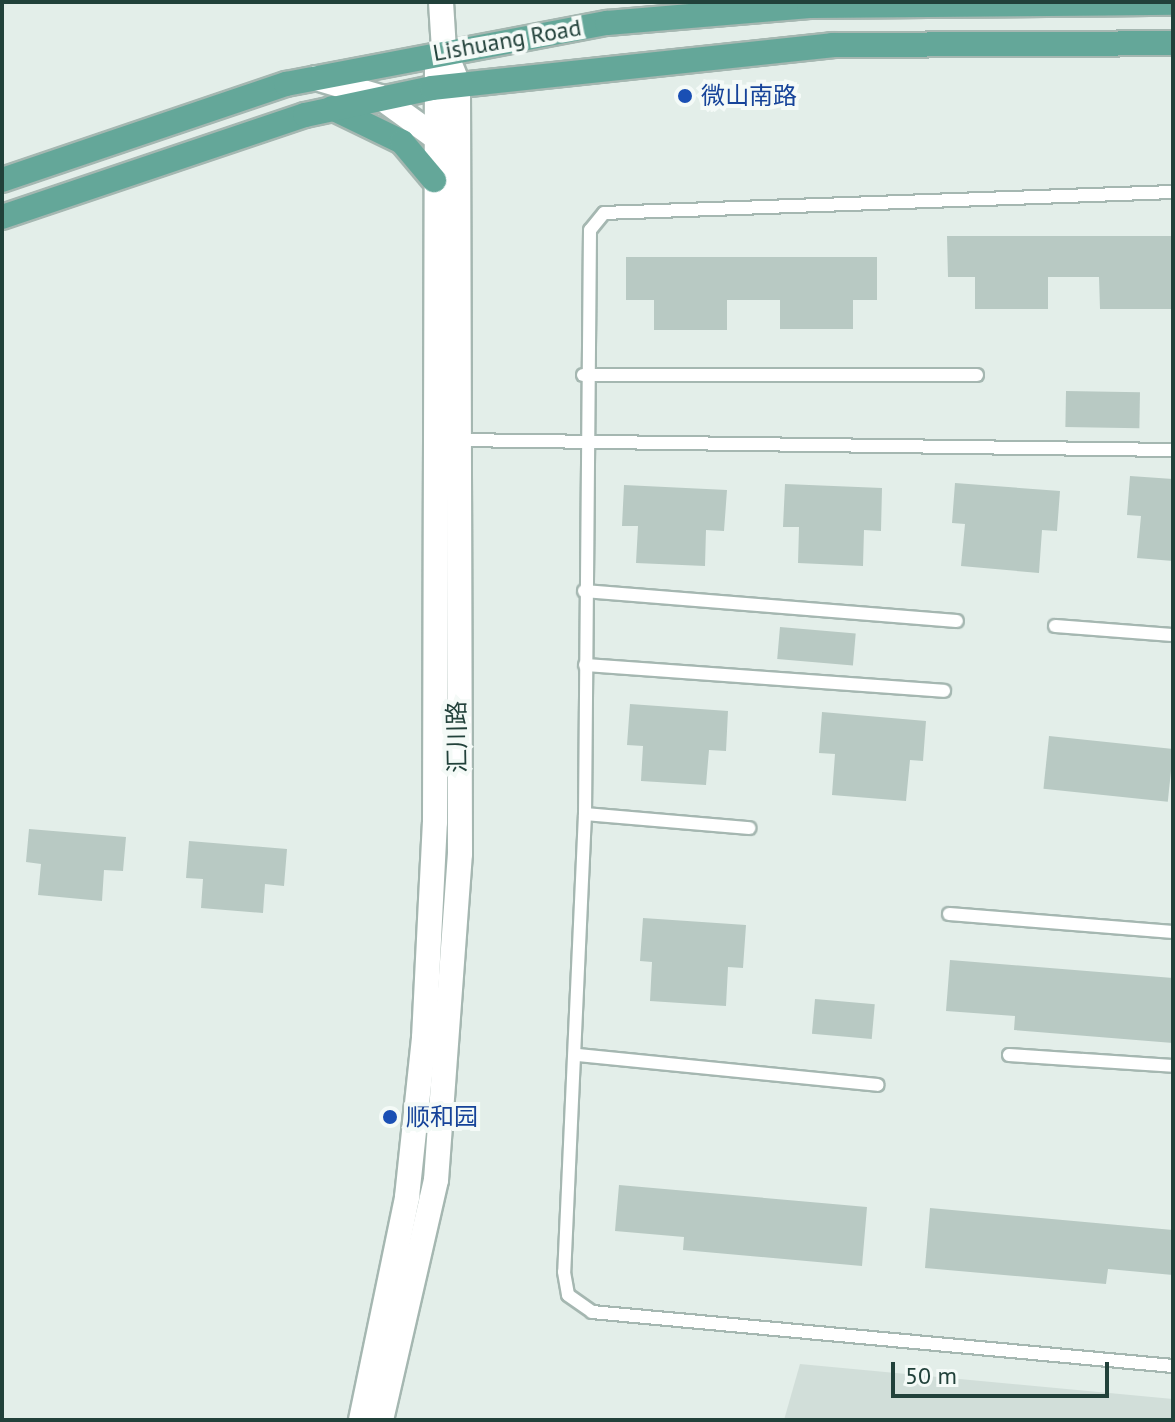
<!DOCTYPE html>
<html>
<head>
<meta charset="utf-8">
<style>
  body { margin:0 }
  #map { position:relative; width:1175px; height:1422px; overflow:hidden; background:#e3eee9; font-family:"PT Sans","Noto Sans SC",sans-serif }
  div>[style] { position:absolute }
  .built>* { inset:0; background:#d1ded9 }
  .building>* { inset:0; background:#b8c9c3; transform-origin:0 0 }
  .roads { filter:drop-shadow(2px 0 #a5b7b1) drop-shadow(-2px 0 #a5b7b1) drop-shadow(0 2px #a5b7b1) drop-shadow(0 -2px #a5b7b1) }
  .service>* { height:12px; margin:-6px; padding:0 6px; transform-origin:6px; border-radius:6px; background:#fff }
  .tertiary>* { height:24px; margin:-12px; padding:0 12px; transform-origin:12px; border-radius:12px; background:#fff }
  .primary>* { height:24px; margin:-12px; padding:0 12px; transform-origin:12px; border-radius:12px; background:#64a799 }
  .dots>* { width:22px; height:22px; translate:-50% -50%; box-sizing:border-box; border:4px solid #f4faf7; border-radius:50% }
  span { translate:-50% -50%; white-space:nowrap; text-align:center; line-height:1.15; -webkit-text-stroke:8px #f4faf7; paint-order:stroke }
  .street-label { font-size:24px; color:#21413a }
  .transit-label { font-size:24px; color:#164399 }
  .left { translate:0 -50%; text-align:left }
  .frame { position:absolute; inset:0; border:4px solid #21413a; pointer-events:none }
  .scale { position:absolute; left:891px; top:1362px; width:218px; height:36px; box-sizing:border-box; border:4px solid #21413a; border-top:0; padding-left:10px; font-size:24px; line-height:28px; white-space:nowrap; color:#21413a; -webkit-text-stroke:6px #f4faf7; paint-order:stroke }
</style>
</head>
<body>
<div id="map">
  <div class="built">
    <div style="clip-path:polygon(800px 1364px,1173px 1399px,1173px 1420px,784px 1420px)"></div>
  </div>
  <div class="building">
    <div style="clip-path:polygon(947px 236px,1173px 236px,1173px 309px,1100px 309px,1099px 277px,1048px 277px,1048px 309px,975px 309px,975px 277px,948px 277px)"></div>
    <div style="clip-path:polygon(626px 257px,877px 257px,877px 300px,853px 300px,853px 329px,780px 329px,780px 300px,727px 300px,727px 330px,654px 330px,654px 300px,626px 300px)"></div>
    <div style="left:1066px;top:391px;width:74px;height:36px;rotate:1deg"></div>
    <div style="clip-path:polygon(1130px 476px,1173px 479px,1173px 561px,1137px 558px,1141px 516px,1127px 515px)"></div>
    <div style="clip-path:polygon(955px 483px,1060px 491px,1057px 531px,1042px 530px,1039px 573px,961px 566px,965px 524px,952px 523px)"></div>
    <div style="clip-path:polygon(785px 484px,882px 488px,881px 531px,864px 530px,863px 566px,798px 563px,799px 527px,783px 527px)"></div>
    <div style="clip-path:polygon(624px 485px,727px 490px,724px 531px,706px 530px,705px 566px,636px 563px,638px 526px,622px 526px)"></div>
    <div style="left:780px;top:627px;width:76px;height:32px;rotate:5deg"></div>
    <div style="clip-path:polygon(630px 704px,728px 711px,726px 751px,709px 750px,706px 785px,641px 781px,643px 746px,627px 745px)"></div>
    <div style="clip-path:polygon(822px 712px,926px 721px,923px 761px,910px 760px,906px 801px,832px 795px,835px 754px,819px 753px)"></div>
    <div style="left:1049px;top:736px;width:125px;height:53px;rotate:6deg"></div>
    <div style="clip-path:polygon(29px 829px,126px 837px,123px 871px,104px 870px,102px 901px,38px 895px,41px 864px,26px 862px)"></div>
    <div style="clip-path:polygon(189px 841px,287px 849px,284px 886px,265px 884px,263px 913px,201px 908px,203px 879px,186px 878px)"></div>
    <div style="clip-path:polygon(643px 918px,746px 925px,743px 968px,728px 967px,726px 1006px,650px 1001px,652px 962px,640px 961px)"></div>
    <div style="clip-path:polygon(950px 960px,1173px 978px,1173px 1043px,1014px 1030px,1015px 1016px,946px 1011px)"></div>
    <div style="left:815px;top:999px;width:60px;height:35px;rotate:5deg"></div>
    <div style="clip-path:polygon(619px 1185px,867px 1207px,862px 1266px,683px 1250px,684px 1237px,615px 1231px)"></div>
    <div style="clip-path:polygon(930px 1208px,1173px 1230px,1173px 1275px,1108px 1269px,1106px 1284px,925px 1268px)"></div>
  </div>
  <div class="roads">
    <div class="service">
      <div style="left:1173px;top:192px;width:569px;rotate:177.89deg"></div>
      <div style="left:604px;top:213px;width:22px;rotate:129deg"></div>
      <div style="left:590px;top:230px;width:584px;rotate:90.49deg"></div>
      <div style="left:585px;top:814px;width:458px;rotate:92.6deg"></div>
      <div style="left:564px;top:1272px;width:23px;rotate:80deg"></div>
      <div style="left:568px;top:1295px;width:29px;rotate:35deg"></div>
      <div style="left:592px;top:1312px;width:584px;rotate:5.31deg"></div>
      <div style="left:583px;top:375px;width:394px"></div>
      <div style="left:457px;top:440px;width:716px;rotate:0.8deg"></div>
      <div style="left:584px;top:591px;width:374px;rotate:4.6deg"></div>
      <div style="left:1055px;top:626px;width:118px;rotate:4.4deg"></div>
      <div style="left:585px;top:665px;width:360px;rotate:4.1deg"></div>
      <div style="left:585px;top:814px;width:165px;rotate:4.9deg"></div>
      <div style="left:949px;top:914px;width:225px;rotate:4.6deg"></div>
      <div style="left:578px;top:1055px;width:301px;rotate:5.7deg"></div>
      <div style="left:1009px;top:1055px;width:164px;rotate:3.8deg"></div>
    </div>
    <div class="tertiary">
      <div style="left:316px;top:78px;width:67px;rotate:16.5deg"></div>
      <div style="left:380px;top:97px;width:72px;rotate:35.9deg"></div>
      <div style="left:361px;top:1420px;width:228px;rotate:-78.3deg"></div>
      <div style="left:407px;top:1197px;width:160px;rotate:-83.9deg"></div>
      <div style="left:424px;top:1038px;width:216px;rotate:-87.1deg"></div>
      <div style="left:435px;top:822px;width:751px;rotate:-89.85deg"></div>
      <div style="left:381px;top:1420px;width:246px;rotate:-77.1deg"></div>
      <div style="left:436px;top:1180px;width:327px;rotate:-85.8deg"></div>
      <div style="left:460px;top:854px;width:770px;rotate:-90.15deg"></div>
      <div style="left:458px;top:84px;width:37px;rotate:-112deg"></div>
      <div style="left:444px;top:50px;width:48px;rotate:-93.6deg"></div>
    </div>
    <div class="primary">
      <div style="left:332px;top:108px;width:78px;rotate:25.9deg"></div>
      <div style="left:402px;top:142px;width:50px;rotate:49.9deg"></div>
      <div style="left:2px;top:180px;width:300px;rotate:-18.7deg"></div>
      <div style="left:286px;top:84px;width:327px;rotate:-10.8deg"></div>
      <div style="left:607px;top:23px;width:203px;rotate:-4.8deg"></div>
      <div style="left:809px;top:6px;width:364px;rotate:-0.5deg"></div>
      <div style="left:2px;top:217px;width:320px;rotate:-18.6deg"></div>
      <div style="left:305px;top:115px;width:130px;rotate:-12deg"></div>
      <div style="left:432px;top:88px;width:402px;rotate:-6.1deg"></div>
      <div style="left:832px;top:45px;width:341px;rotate:-0.3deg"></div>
    </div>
  </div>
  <div class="dots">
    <div style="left:685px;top:96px;background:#1a4fb4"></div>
    <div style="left:390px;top:1117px;background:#1a4fb4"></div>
  </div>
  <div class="street-label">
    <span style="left:507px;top:40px;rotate:-10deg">Lishuang Road</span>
    <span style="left:457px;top:737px;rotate:-91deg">汇川路</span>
  </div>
  <div class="transit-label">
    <span class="left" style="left:701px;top:96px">微山南路</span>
    <span class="left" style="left:406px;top:1117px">顺和园</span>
  </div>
  <div class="frame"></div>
  <div class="scale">50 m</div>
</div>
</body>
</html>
